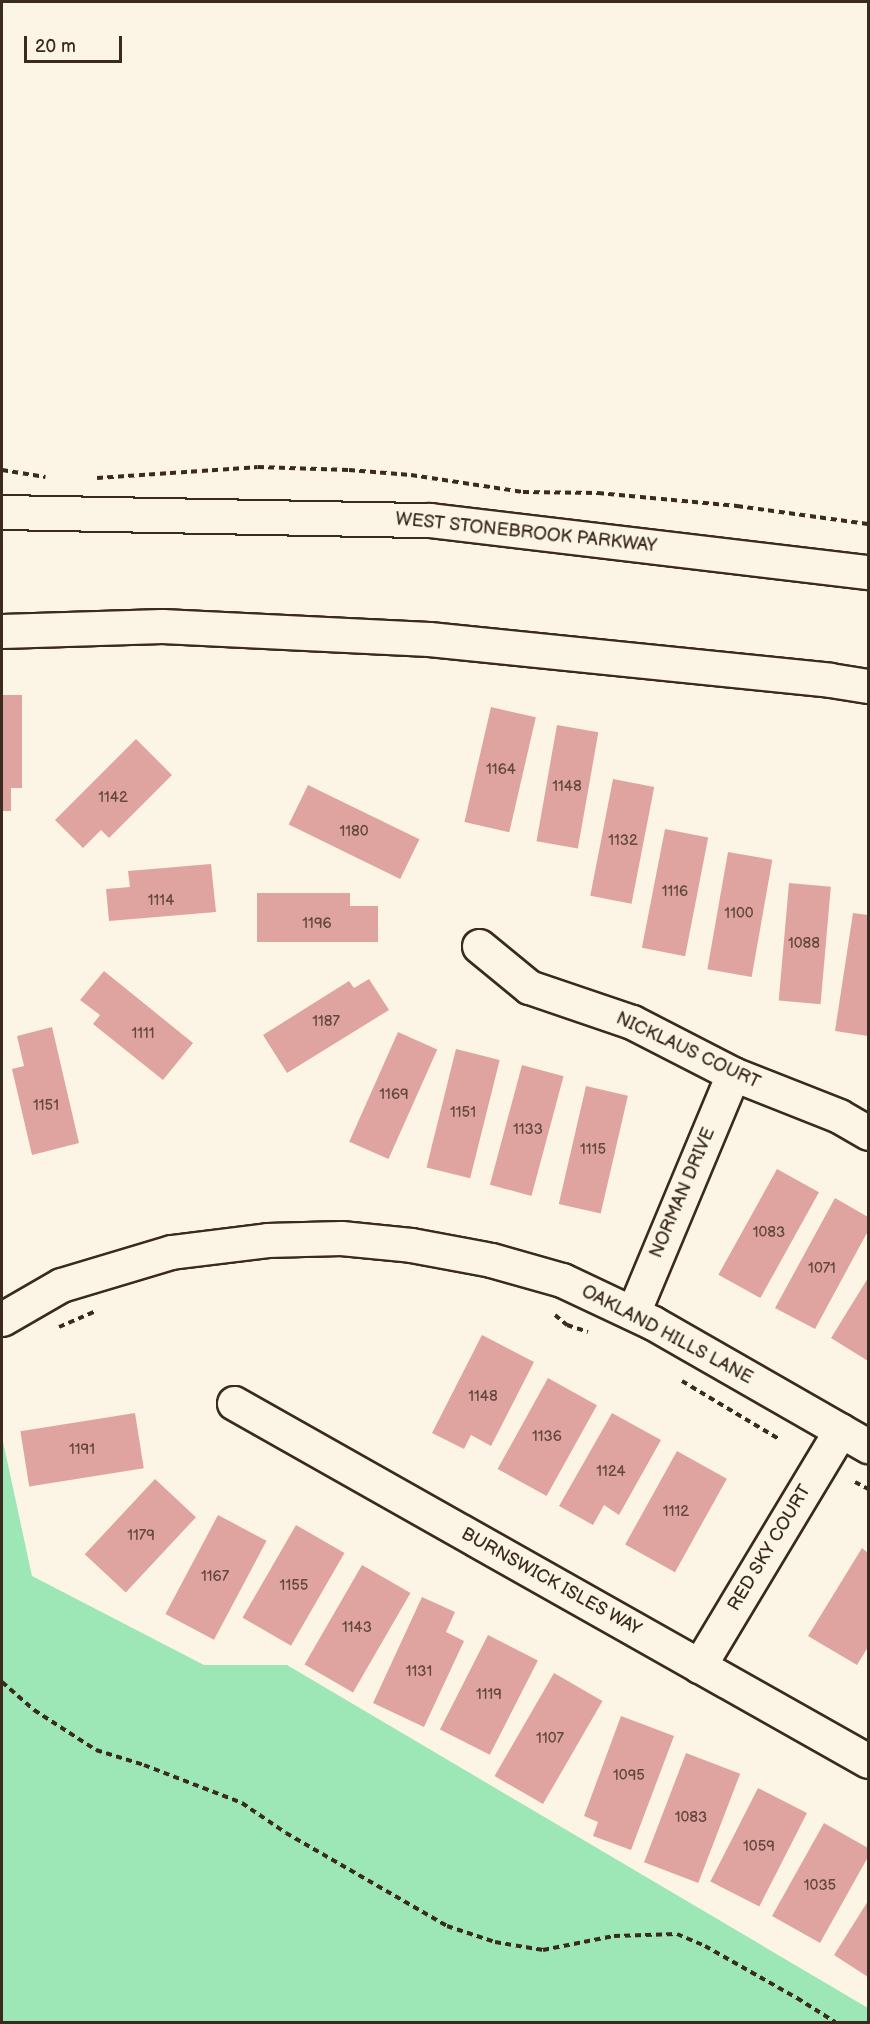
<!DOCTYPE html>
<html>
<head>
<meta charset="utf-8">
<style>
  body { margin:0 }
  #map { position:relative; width:870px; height:2024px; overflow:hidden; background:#fcf5e5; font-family:"Balsamiq Sans",sans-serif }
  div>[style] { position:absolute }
  .green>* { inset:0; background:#9de7b6 }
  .building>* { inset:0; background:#dfa4a0; transform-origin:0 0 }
  .path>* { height:4px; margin-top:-2px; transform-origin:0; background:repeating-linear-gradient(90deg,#3b2a1e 0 6px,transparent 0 10.5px) }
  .roads { filter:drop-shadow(2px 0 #3b2a1e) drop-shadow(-2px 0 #3b2a1e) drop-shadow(0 2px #3b2a1e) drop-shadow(0 -2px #3b2a1e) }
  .minor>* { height:33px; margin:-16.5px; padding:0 16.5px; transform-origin:16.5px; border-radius:16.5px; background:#fcf5e5 }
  span { translate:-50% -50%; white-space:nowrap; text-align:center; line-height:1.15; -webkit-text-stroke:4.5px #fcf5e5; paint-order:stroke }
  .number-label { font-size:15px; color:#64483e }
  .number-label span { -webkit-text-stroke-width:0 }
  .street-label { font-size:18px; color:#3b2a1e }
  .frame { position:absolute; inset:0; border:3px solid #3b2a1e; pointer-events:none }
  .scale { position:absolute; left:24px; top:36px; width:98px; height:27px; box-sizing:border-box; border:3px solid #3b2a1e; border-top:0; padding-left:8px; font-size:18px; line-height:21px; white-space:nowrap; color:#3b2a1e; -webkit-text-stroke:4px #fcf5e5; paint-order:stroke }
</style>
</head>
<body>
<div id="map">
  <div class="green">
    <div style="clip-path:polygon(2px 1437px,32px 1576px,204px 1665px,287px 1665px,868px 2008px,868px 2022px,2px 2022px)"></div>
  </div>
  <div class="building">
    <div style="clip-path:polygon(2px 695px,22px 695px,22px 788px,11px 788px,11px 811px,2px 811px)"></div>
    <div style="left:491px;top:707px;width:46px;height:118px;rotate:13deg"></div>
    <div style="left:557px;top:725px;width:42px;height:118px;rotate:10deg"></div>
    <div style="clip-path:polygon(136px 739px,172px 775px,109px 838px,101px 830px,83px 848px,55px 820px)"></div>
    <div style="left:613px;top:779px;width:42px;height:119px;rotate:11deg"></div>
    <div style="left:308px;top:785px;width:124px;height:44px;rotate:26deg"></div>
    <div style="left:665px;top:829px;width:44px;height:121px;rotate:11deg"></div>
    <div style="left:728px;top:852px;width:45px;height:119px;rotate:10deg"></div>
    <div style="clip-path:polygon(211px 864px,216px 912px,109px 921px,106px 889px,130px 887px,128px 871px)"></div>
    <div style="left:789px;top:883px;width:42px;height:118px;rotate:5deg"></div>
    <div style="clip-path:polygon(257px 893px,350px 893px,350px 906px,378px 906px,378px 942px,257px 942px)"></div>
    <div style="clip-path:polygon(853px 913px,868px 915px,868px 1036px,835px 1031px)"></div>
    <div style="clip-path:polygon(104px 971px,193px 1043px,163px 1080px,93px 1024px,100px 1015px,80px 1000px)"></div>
    <div style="clip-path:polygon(369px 979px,389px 1010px,287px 1073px,263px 1035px,349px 981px,354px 988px)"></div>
    <div style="clip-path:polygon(52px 1027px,79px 1143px,32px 1155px,12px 1069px,24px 1066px,17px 1036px)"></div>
    <div style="left:398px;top:1032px;width:43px;height:120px;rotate:24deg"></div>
    <div style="left:456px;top:1049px;width:45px;height:122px;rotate:14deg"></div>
    <div style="left:522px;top:1065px;width:43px;height:124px;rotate:15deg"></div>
    <div style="left:586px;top:1086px;width:43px;height:121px;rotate:13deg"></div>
    <div style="left:777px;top:1169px;width:48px;height:121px;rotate:29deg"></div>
    <div style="clip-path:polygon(835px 1198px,868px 1217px,868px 1231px,815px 1329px,775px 1308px)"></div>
    <div style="clip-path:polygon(868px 1278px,868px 1361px,831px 1338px)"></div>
    <div style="clip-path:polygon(482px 1335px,534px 1362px,491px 1446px,471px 1435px,464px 1449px,432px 1433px)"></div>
    <div style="left:548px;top:1378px;width:56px;height:104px;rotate:29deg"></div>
    <div style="left:135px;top:1413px;width:56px;height:116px;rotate:81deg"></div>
    <div style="clip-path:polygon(612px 1413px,661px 1440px,619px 1515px,604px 1505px,593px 1525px,559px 1506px)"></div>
    <div style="left:677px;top:1451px;width:57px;height:107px;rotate:29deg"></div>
    <div style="left:155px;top:1479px;width:56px;height:103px;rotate:43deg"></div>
    <div style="left:218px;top:1515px;width:55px;height:112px;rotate:28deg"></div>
    <div style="left:296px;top:1525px;width:56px;height:107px;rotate:30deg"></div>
    <div style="clip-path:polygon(862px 1548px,868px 1553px,868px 1647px,857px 1665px,808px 1636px)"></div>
    <div style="left:362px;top:1565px;width:56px;height:115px;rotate:30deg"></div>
    <div style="clip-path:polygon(422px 1597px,455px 1612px,446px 1632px,464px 1641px,424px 1727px,373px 1703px)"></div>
    <div style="left:488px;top:1635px;width:56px;height:106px;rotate:27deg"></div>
    <div style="left:554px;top:1673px;width:56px;height:119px;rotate:30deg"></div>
    <div style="clip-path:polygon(621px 1716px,674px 1736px,631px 1850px,593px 1836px,598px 1822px,584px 1816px)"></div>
    <div style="left:686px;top:1753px;width:58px;height:117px;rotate:21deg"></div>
    <div style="left:758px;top:1788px;width:55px;height:105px;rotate:27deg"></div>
    <div style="clip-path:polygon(824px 1823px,868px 1848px,868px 1857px,820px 1943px,772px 1916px)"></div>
    <div style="clip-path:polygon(868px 1901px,868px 1977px,834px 1955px)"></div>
  </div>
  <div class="path">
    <div style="left:2px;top:470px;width:44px;rotate:9.2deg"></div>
    <div style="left:97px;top:478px;width:161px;rotate:-3.9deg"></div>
    <div style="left:258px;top:467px;width:91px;rotate:1.9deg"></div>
    <div style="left:349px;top:470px;width:62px;rotate:4.6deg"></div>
    <div style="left:411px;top:475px;width:113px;rotate:8.6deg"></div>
    <div style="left:523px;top:492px;width:75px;rotate:0.8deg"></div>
    <div style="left:598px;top:493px;width:140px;rotate:5.3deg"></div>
    <div style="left:737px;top:506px;width:132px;rotate:7.8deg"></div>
    <div style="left:555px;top:1315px;width:16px;rotate:40deg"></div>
    <div style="left:567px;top:1325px;width:22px;rotate:18deg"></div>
    <div style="left:59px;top:1327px;width:40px;rotate:-23.4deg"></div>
    <div style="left:682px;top:1381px;width:113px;rotate:30.9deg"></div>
    <div style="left:855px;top:1482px;width:15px;rotate:28deg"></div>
    <div style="left:2px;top:1682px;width:43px;rotate:41.2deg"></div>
    <div style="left:34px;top:1710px;width:74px;rotate:32.8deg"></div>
    <div style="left:96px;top:1750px;width:50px;rotate:17.4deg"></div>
    <div style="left:144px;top:1765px;width:105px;rotate:21.2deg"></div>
    <div style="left:242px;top:1803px;width:53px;rotate:34.3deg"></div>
    <div style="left:286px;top:1833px;width:186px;rotate:30deg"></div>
    <div style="left:447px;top:1926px;width:51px;rotate:18.4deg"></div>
    <div style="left:495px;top:1942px;width:49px;rotate:9.5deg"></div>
    <div style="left:543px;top:1950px;width:72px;rotate:-11.2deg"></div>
    <div style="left:614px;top:1936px;width:63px;rotate:-1.8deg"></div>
    <div style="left:677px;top:1934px;width:30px;rotate:23deg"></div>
    <div style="left:705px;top:1946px;width:106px;rotate:29.5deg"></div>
    <div style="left:797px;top:1998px;width:45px;rotate:32.3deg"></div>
  </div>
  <div class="roads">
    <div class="minor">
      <div style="left:2px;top:512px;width:428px;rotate:1.1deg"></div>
      <div style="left:430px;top:520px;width:441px;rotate:6.8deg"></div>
      <div style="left:2px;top:631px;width:160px;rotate:-1.8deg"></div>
      <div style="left:162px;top:626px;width:267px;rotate:2.8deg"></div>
      <div style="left:429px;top:639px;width:403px;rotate:5.8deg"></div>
      <div style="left:830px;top:680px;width:38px;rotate:9deg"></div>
      <div style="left:479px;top:946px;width:65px;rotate:39.4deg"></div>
      <div style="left:529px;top:987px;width:109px;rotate:18.8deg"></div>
      <div style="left:632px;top:1022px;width:114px;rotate:27.2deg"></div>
      <div style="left:733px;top:1074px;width:114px;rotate:21.6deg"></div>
      <div style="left:839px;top:1116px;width:34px;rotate:30deg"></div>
      <div style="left:633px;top:1313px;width:259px;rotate:-67.3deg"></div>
      <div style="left:2px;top:1319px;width:68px;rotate:-30deg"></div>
      <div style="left:61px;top:1285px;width:115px;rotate:-16.7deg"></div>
      <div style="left:171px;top:1252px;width:97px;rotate:-7.1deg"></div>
      <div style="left:267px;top:1240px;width:74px;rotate:-1.5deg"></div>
      <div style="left:341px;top:1238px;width:70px;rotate:5.7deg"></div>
      <div style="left:411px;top:1245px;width:81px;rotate:10.6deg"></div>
      <div style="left:491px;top:1260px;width:74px;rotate:15.7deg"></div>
      <div style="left:562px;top:1280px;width:101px;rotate:25.3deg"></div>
      <div style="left:653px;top:1323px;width:248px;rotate:29.8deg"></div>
      <div style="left:234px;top:1403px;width:728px;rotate:29.45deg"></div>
      <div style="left:699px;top:1666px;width:275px;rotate:-59deg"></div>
    </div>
  </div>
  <div class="number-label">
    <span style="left:501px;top:770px">1164</span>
    <span style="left:567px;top:787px">1148</span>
    <span style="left:113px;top:798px">1142</span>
    <span style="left:354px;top:832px">1180</span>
    <span style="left:623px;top:841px">1132</span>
    <span style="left:675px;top:892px">1116</span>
    <span style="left:161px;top:901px">1114</span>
    <span style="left:739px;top:914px">1100</span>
    <span style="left:317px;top:924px">1196</span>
    <span style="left:804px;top:944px">1088</span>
    <span style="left:326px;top:1022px">1187</span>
    <span style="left:143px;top:1034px">1111</span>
    <span style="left:394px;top:1095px">1169</span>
    <span style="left:46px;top:1106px">1151</span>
    <span style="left:463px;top:1113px">1151</span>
    <span style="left:528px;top:1130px">1133</span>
    <span style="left:593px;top:1150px">1115</span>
    <span style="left:769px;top:1233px">1083</span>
    <span style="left:822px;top:1269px">1071</span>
    <span style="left:483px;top:1397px">1148</span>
    <span style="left:547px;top:1437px">1136</span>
    <span style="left:82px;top:1450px">1191</span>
    <span style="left:611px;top:1472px">1124</span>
    <span style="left:676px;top:1512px">1112</span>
    <span style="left:141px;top:1536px">1179</span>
    <span style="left:215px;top:1577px">1167</span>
    <span style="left:294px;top:1586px">1155</span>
    <span style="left:357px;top:1628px">1143</span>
    <span style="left:419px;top:1672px">1131</span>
    <span style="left:489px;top:1695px">1119</span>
    <span style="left:550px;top:1739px">1107</span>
    <span style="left:629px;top:1776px">1095</span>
    <span style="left:691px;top:1818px">1083</span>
    <span style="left:759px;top:1847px">1059</span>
    <span style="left:820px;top:1886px">1035</span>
  </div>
  <div class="street-label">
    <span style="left:526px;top:533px;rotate:6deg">WEST STONEBROOK PARKWAY</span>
    <span style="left:688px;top:1051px;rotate:25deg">NICKLAUS COURT</span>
    <span style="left:683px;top:1193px;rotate:-67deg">NORMAN DRIVE</span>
    <span style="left:667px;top:1335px;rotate:28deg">OAKLAND HILLS LANE</span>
    <span style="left:770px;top:1548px;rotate:-59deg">RED SKY COURT</span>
    <span style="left:551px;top:1582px;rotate:29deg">BURNSWICK ISLES WAY</span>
  </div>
  <div class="frame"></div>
  <div class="scale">20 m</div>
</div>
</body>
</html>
